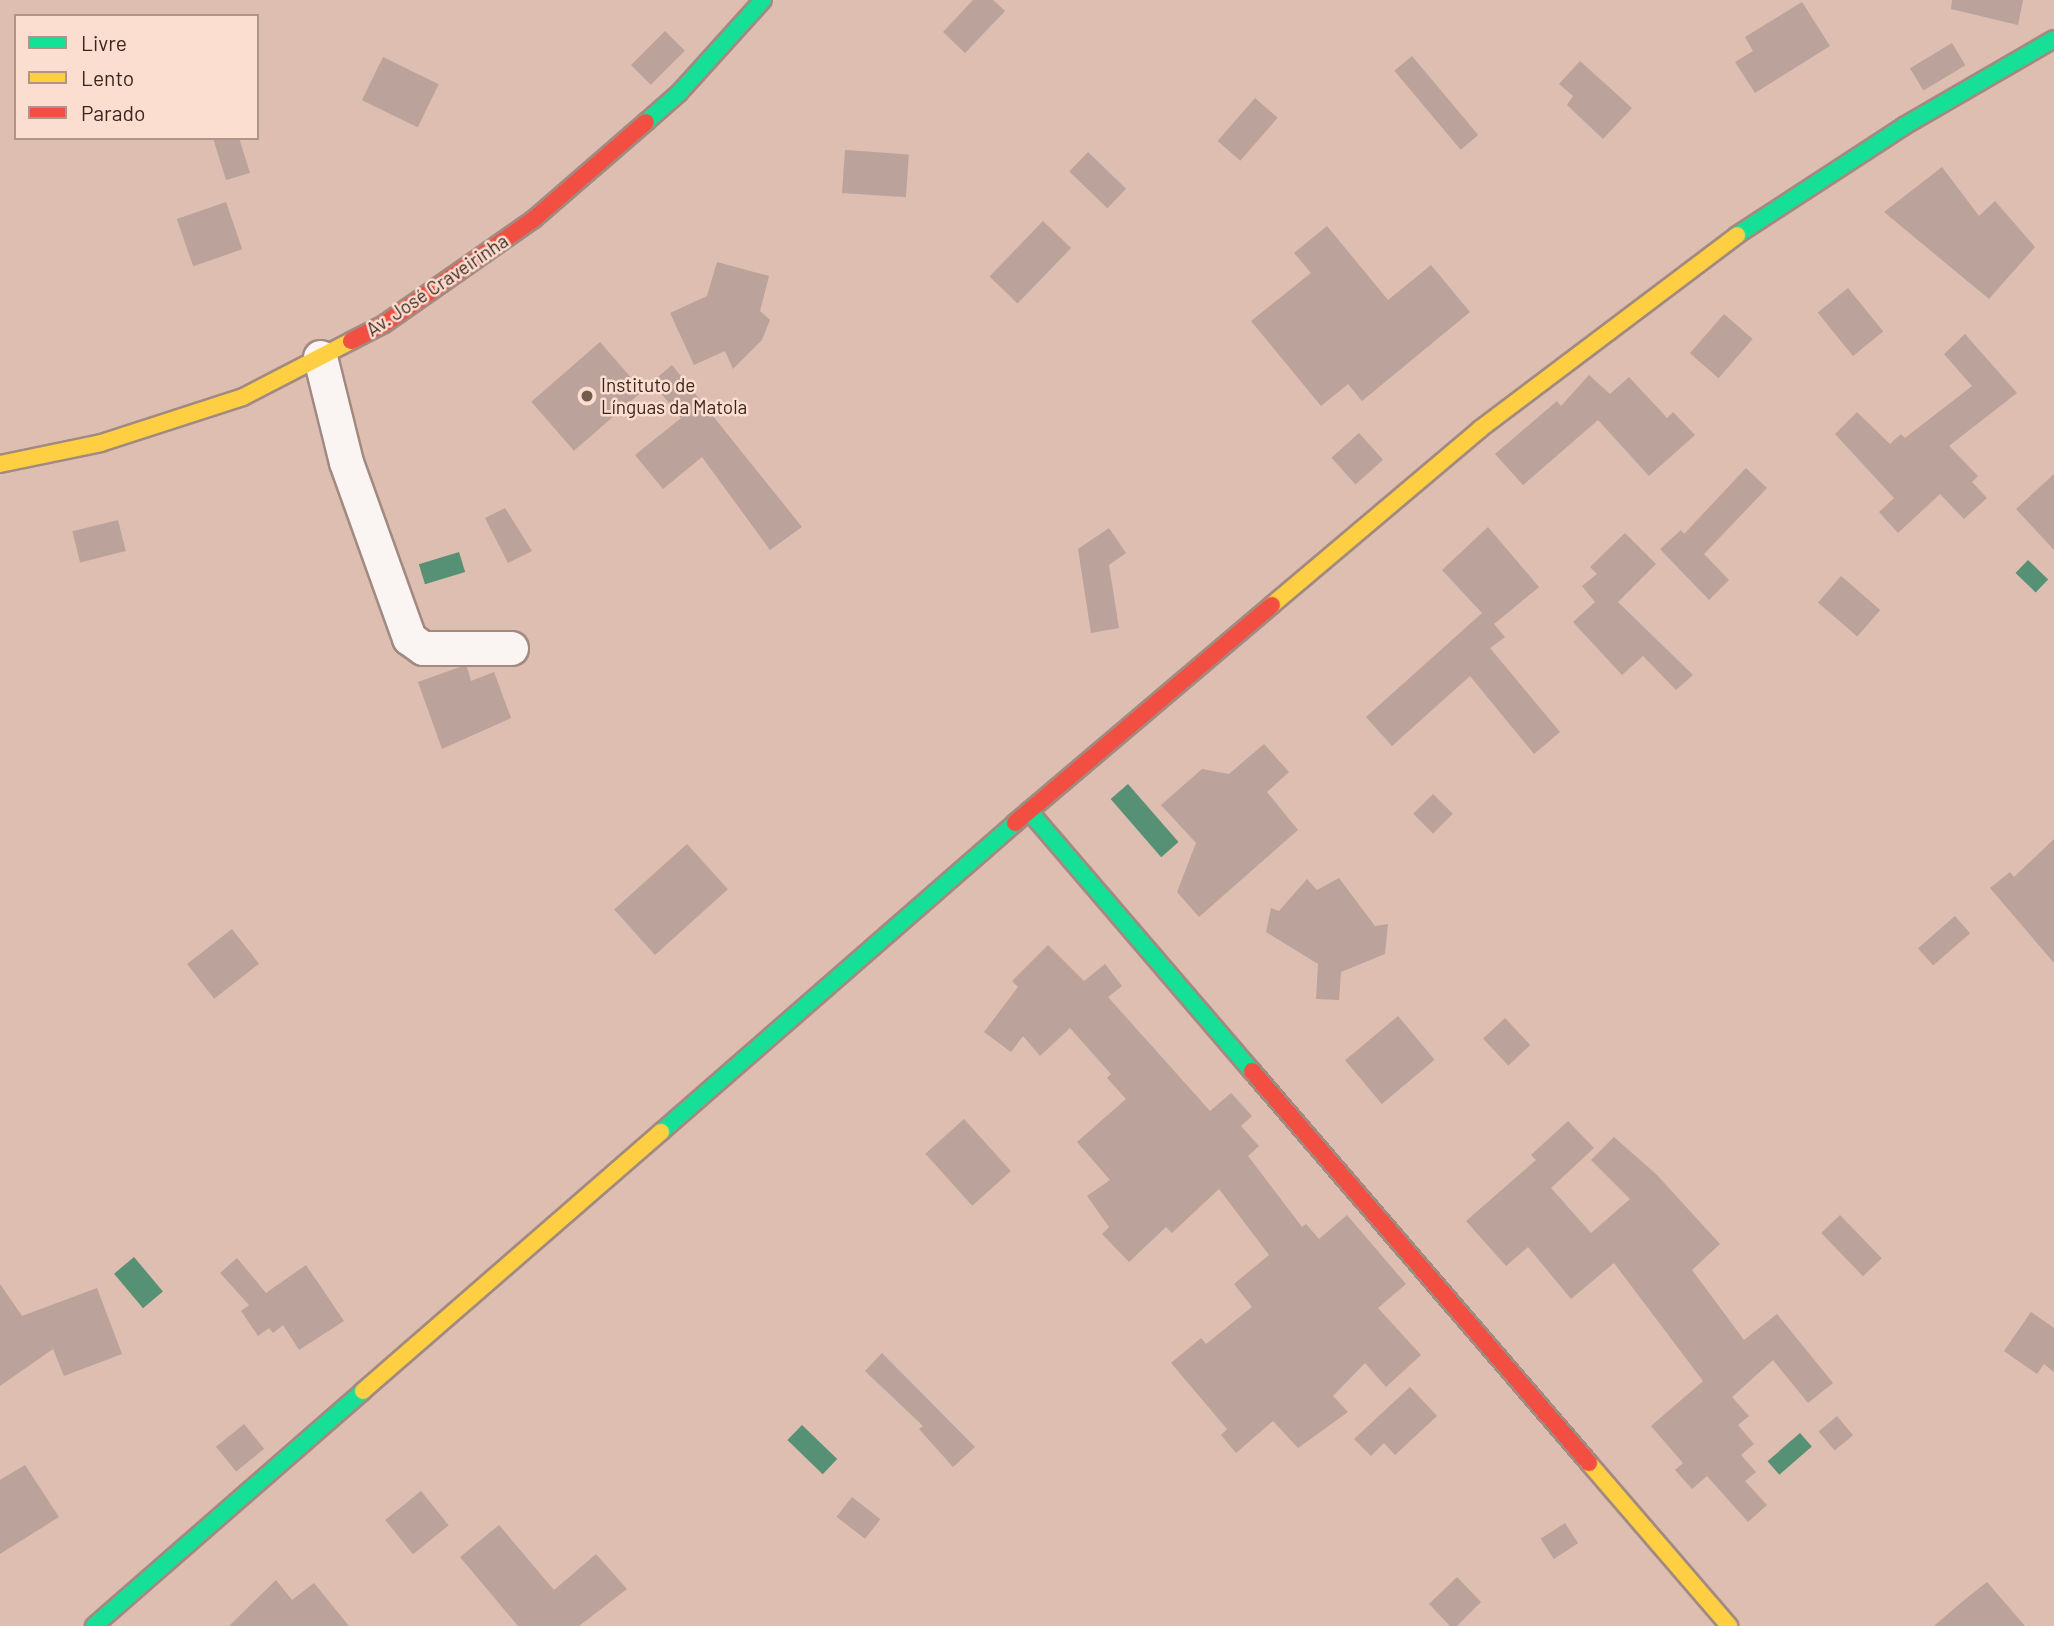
<!DOCTYPE html>
<html>
<head>
<meta charset="utf-8">
<style>
  body { margin:0 }
  #map { position:relative; width:2054px; height:1626px; overflow:hidden; background:#ddbeb0; font-family:Barlow,sans-serif }
  div>[style] { position:absolute }
  .water>* { inset:0; background:#579175; transform-origin:0 0 }
  .building>* { inset:0; background:#bba29b; transform-origin:0 0 }
  .roads { filter:drop-shadow(2px 0 #a28a80) drop-shadow(-2px 0 #a28a80) drop-shadow(0 2px #a28a80) drop-shadow(0 -2px #a28a80) }
  .street>* { height:33px; margin:-16.5px; padding:0 16.5px; transform-origin:16.5px; border-radius:16.5px; background:#faf5f3 }
  .fast>* { height:16px; margin:-8px; padding:0 8px; transform-origin:8px; border-radius:8px; background:#16e098 }
  .slow>* { height:16px; margin:-8px; padding:0 8px; transform-origin:8px; border-radius:8px; background:#ffcf43 }
  .jam>* { height:16px; margin:-8px; padding:0 8px; transform-origin:8px; border-radius:8px; background:#f24e42 }
  .dots>* { width:19px; height:19px; translate:-50% -50%; box-sizing:border-box; border:4px solid #fcded1; border-radius:50% }
  span { translate:-50% -50%; white-space:nowrap; text-align:center; line-height:1.15; -webkit-text-stroke:5px #fcded1; paint-order:stroke }
  .street-label { font-size:19px; color:#3c261c }
  .poi-label { font-size:19px; color:#3c261c }
  .left { translate:0 -50%; text-align:left }
  .legend { position:absolute; left:14px; top:14px; width:245px; height:126px; box-sizing:border-box; background:#fcded1; border:2px solid #af9489; margin:0; padding:9px 12px; list-style:none; font-size:21px; color:#3c261c }
  .legend li { display:flex; align-items:center; gap:14px; height:35px }
  .legend b { width:35px; border:2px solid #af9489 }
</style>
</head>
<body>
<div id="map">
  <div class="water">
    <div style="left:459px;top:552px;width:21px;height:42px;rotate:73deg"></div>
    <div style="left:2028px;top:560px;width:28px;height:18px;rotate:44deg"></div>
    <div style="left:1128px;top:784px;width:77px;height:23px;rotate:49deg"></div>
    <div style="left:134px;top:1257px;width:45px;height:26px;rotate:50deg"></div>
    <div style="left:802px;top:1425px;width:49px;height:21px;rotate:44deg"></div>
    <div style="left:1800px;top:1433px;width:18px;height:43px;rotate:49deg"></div>
  </div>
  <div class="building">
    <div style="clip-path:polygon(973px 0,993px 0,1005px 11px,965px 53px,943px 32px)"></div>
    <div style="clip-path:polygon(1952px 0,2023px 0,2018px 25px,1951px 9px)"></div>
    <div style="clip-path:polygon(1802px 2px,1830px 46px,1755px 93px,1735px 62px,1753px 51px,1745px 37px)"></div>
    <div style="left:665px;top:31px;width:28px;height:48px;rotate:45deg"></div>
    <div style="left:1952px;top:43px;width:26px;height:49px;rotate:59deg"></div>
    <div style="left:1412px;top:56px;width:103px;height:23px;rotate:50deg"></div>
    <div style="left:383px;top:57px;width:62px;height:48px;rotate:26deg"></div>
    <div style="clip-path:polygon(1580px 61px,1632px 108px,1603px 139px,1567px 105px,1573px 96px,1559px 84px)"></div>
    <div style="left:1255px;top:98px;width:30px;height:57px;rotate:41deg"></div>
    <div style="clip-path:polygon(213px 138px,239px 138px,250px 173px,226px 180px)"></div>
    <div style="left:845px;top:150px;width:64px;height:43px;rotate:4deg"></div>
    <div style="left:1088px;top:152px;width:53px;height:27px;rotate:44deg"></div>
    <div style="clip-path:polygon(1942px 167px,1979px 216px,1995px 201px,2035px 247px,1989px 299px,1884px 212px)"></div>
    <div style="left:226px;top:202px;width:50px;height:52px;rotate:71deg"></div>
    <div style="left:1043px;top:221px;width:39px;height:77px;rotate:44deg"></div>
    <div style="clip-path:polygon(1327px 226px,1388px 300px,1431px 265px,1470px 312px,1362px 401px,1348px 384px,1321px 406px,1251px 321px,1311px 273px,1294px 253px)"></div>
    <div style="clip-path:polygon(717px 262px,769px 276px,760px 311px,770px 320px,762px 340px,733px 369px,725px 351px,694px 365px,670px 313px,707px 296px)"></div>
    <div style="left:1848px;top:288px;width:56px;height:39px;rotate:51deg"></div>
    <div style="left:1724px;top:314px;width:38px;height:52px;rotate:41deg"></div>
    <div style="clip-path:polygon(1965px 334px,2017px 393px,1949px 446px,1978px 476px,1972px 482px,1987px 498px,1964px 519px,1940px 494px,1898px 533px,1879px 512px,1894px 498px,1835px 434px,1857px 412px,1890px 444px,1901px 434px,1905px 438px,1972px 386px,1944px 354px)"></div>
    <div style="left:600px;top:342px;width:65px;height:91px;rotate:49deg"></div>
    <div style="clip-path:polygon(672px 365px,802px 527px,770px 550px,702px 457px,663px 489px,635px 455px,681px 418px,652px 382px)"></div>
    <div style="clip-path:polygon(1589px 375px,1610px 394px,1629px 377px,1667px 418px,1673px 412px,1695px 435px,1649px 476px,1598px 420px,1523px 485px,1495px 454px,1557px 401px,1561px 406px)"></div>
    <div style="left:1359px;top:433px;width:36px;height:37px;rotate:48deg"></div>
    <div style="clip-path:polygon(1746px 468px,1767px 488px,1704px 554px,1729px 580px,1709px 600px,1660px 549px,1681px 530px,1684px 534px)"></div>
    <div style="clip-path:polygon(2054px 474px,2054px 550px,2016px 509px)"></div>
    <div style="clip-path:polygon(505px 508px,532px 551px,508px 563px,485px 518px)"></div>
    <div style="left:118px;top:520px;width:32px;height:47px;rotate:76deg"></div>
    <div style="clip-path:polygon(1488px 527px,1539px 587px,1494px 624px,1505px 637px,1490px 648px,1560px 732px,1534px 754px,1470px 676px,1392px 746px,1366px 717px,1482px 613px,1442px 570px)"></div>
    <div style="clip-path:polygon(1109px 528px,1126px 553px,1109px 565px,1119px 628px,1091px 633px,1078px 549px)"></div>
    <div style="clip-path:polygon(1625px 533px,1656px 564px,1618px 602px,1693px 675px,1676px 690px,1643px 656px,1622px 675px,1573px 622px,1595px 602px,1582px 586px,1597px 574px,1590px 567px)"></div>
    <div style="left:1841px;top:576px;width:52px;height:35px;rotate:41deg"></div>
    <div style="clip-path:polygon(460px 667px,467px 667px,471px 681px,494px 672px,511px 718px,442px 749px,418px 682px)"></div>
    <div style="clip-path:polygon(1264px 744px,1289px 772px,1267px 792px,1298px 830px,1199px 917px,1177px 892px,1196px 843px,1161px 805px,1202px 769px,1229px 774px)"></div>
    <div style="left:1433px;top:794px;width:28px;height:28px;rotate:45deg"></div>
    <div style="clip-path:polygon(2054px 839px,2054px 963px,1990px 888px,2010px 872px,2014px 877px)"></div>
    <div style="left:687px;top:844px;width:61px;height:98px;rotate:48deg"></div>
    <div style="clip-path:polygon(1339px 878px,1375px 926px,1388px 924px,1385px 954px,1341px 972px,1339px 1000px,1316px 999px,1318px 964px,1266px 932px,1271px 908px,1279px 911px,1307px 879px,1317px 890px)"></div>
    <div style="left:1955px;top:916px;width:23px;height:49px;rotate:49deg"></div>
    <div style="left:232px;top:929px;width:44px;height:57px;rotate:52deg"></div>
    <div style="clip-path:polygon(1048px 945px,1084px 981px,1105px 964px,1122px 986px,1108px 997px,1210px 1111px,1231px 1093px,1252px 1116px,1241px 1126px,1259px 1146px,1248px 1156px,1302px 1227px,1306px 1224px,1319px 1239px,1347px 1215px,1406px 1284px,1378px 1308px,1421px 1355px,1386px 1387px,1365px 1363px,1333px 1396px,1348px 1412px,1298px 1448px,1273px 1421px,1236px 1453px,1221px 1435px,1227px 1429px,1171px 1363px,1201px 1338px,1206px 1344px,1252px 1307px,1234px 1284px,1269px 1255px,1219px 1189px,1172px 1233px,1166px 1227px,1129px 1262px,1102px 1234px,1109px 1227px,1087px 1196px,1110px 1180px,1077px 1142px,1126px 1099px,1107px 1078px,1111px 1074px,1070px 1028px,1040px 1056px,1023px 1036px,1011px 1052px,984px 1032px,1018px 987px,1012px 981px)"></div>
    <div style="left:1398px;top:1016px;width:57px;height:69px;rotate:50deg"></div>
    <div style="left:1505px;top:1018px;width:37px;height:30px;rotate:47deg"></div>
    <div style="left:964px;top:1119px;width:70px;height:52px;rotate:48deg"></div>
    <div style="clip-path:polygon(1568px 1121px,1594px 1148px,1551px 1188px,1591px 1233px,1630px 1199px,1591px 1160px,1614px 1137px,1657px 1175px,1720px 1244px,1692px 1270px,1744px 1340px,1777px 1314px,1833px 1383px,1808px 1403px,1773px 1360px,1732px 1397px,1749px 1416px,1738px 1425px,1754px 1444px,1741px 1455px,1756px 1472px,1745px 1481px,1767px 1505px,1748px 1522px,1707px 1476px,1692px 1489px,1675px 1470px,1683px 1463px,1651px 1426px,1703px 1381px,1614px 1263px,1571px 1299px,1528px 1247px,1506px 1266px,1466px 1221px,1536px 1160px,1531px 1155px)"></div>
    <div style="left:1840px;top:1215px;width:60px;height:26px;rotate:46deg"></div>
    <div style="clip-path:polygon(237px 1258px,266px 1293px,306px 1265px,344px 1321px,299px 1350px,283px 1325px,273px 1333px,269px 1328px,258px 1336px,241px 1311px,249px 1305px,220px 1273px)"></div>
    <div style="clip-path:polygon(0 1284px,22px 1316px,97px 1288px,122px 1354px,64px 1376px,53px 1349px,0 1386px)"></div>
    <div style="clip-path:polygon(2031px 1312px,2054px 1328px,2054px 1372px,2044px 1364px,2037px 1374px,2004px 1351px)"></div>
    <div style="clip-path:polygon(882px 1353px,975px 1447px,953px 1467px,919px 1429px,923px 1426px,865px 1371px)"></div>
    <div style="clip-path:polygon(1410px 1387px,1437px 1416px,1395px 1455px,1384px 1443px,1371px 1456px,1354px 1439px)"></div>
    <div style="left:1837px;top:1416px;width:25px;height:24px;rotate:50deg"></div>
    <div style="left:244px;top:1424px;width:32px;height:36px;rotate:51deg"></div>
    <div style="clip-path:polygon(25px 1465px,59px 1517px,0 1554px,0 1480px)"></div>
    <div style="left:421px;top:1491px;width:44px;height:46px;rotate:51deg"></div>
    <div style="left:852px;top:1497px;width:36px;height:25px;rotate:38deg"></div>
    <div style="left:1565px;top:1523px;width:24px;height:29px;rotate:57deg"></div>
    <div style="clip-path:polygon(499px 1525px,554px 1590px,596px 1554px,627px 1589px,579px 1626px,518px 1626px,460px 1557px)"></div>
    <div style="clip-path:polygon(1457px 1577px,1481px 1602px,1457px 1626px,1450px 1626px,1429px 1604px)"></div>
    <div style="clip-path:polygon(276px 1580px,292px 1600px,314px 1583px,349px 1626px,229px 1626px)"></div>
    <div style="clip-path:polygon(1987px 1582px,2025px 1626px,1934px 1626px,1963px 1601px)"></div>
  </div>
  <div class="roads">
    <div class="street">
      <div style="left:320px;top:357px;width:108px;rotate:76.1deg"></div>
      <div style="left:346px;top:462px;width:187px;rotate:70.3deg"></div>
      <div style="left:409px;top:638px;width:17px;rotate:36deg"></div>
      <div style="left:423px;top:648px;width:88px"></div>
    </div>
    <div class="fast">
      <div style="left:646px;top:122px;width:44px;rotate:-41.3deg"></div>
      <div style="left:679px;top:93px;width:125px;rotate:-47.9deg"></div>
      <div style="left:1737px;top:235px;width:199px;rotate:-33.1deg"></div>
      <div style="left:1904px;top:126px;width:173px;rotate:-30.1deg"></div>
      <div style="left:1029px;top:811px;width:343px;rotate:49.4deg"></div>
      <div style="left:661px;top:1132px;width:470px;rotate:-41.1deg"></div>
      <div style="left:94px;top:1626px;width:357px;rotate:-41.1deg"></div>
    </div>
    <div class="slow">
      <div style="left:0;top:464px;width:103px;rotate:-11.7deg"></div>
      <div style="left:101px;top:443px;width:149px;rotate:-17.9deg"></div>
      <div style="left:243px;top:397px;width:122px;rotate:-27.4deg"></div>
      <div style="left:1272px;top:605px;width:272px;rotate:-40.2deg"></div>
      <div style="left:1480px;top:429px;width:322px;rotate:-37deg"></div>
      <div style="left:363px;top:1391px;width:395px;rotate:-41deg"></div>
      <div style="left:1589px;top:1463px;width:215px;rotate:49.3deg"></div>
    </div>
    <div class="jam">
      <div style="left:351px;top:341px;width:37px;rotate:-27deg"></div>
      <div style="left:384px;top:324px;width:183px;rotate:-35deg"></div>
      <div style="left:534px;top:219px;width:148px;rotate:-40.9deg"></div>
      <div style="left:1015px;top:823px;width:337px;rotate:-40.3deg"></div>
      <div style="left:1252px;top:1071px;width:517px;rotate:49.31deg"></div>
    </div>
  </div>
  <div class="dots">
    <div style="left:587px;top:396px;background:#745b50"></div>
  </div>
  <div class="street-label">
    <span style="left:437px;top:285px;rotate:-34deg">Av. José Craveirinha</span>
  </div>
  <div class="poi-label">
    <span class="left" style="left:601px;top:396px">Instituto de<br>Línguas da Matola</span>
  </div>
  <ul class="legend">
  <li><b style="height:9px;background:#16e098"></b>Livre</li>
  <li><b style="height:9px;background:#ffcf43"></b>Lento</li>
  <li><b style="height:9px;background:#f24e42"></b>Parado</li>
  </ul>
</div>
</body>
</html>
